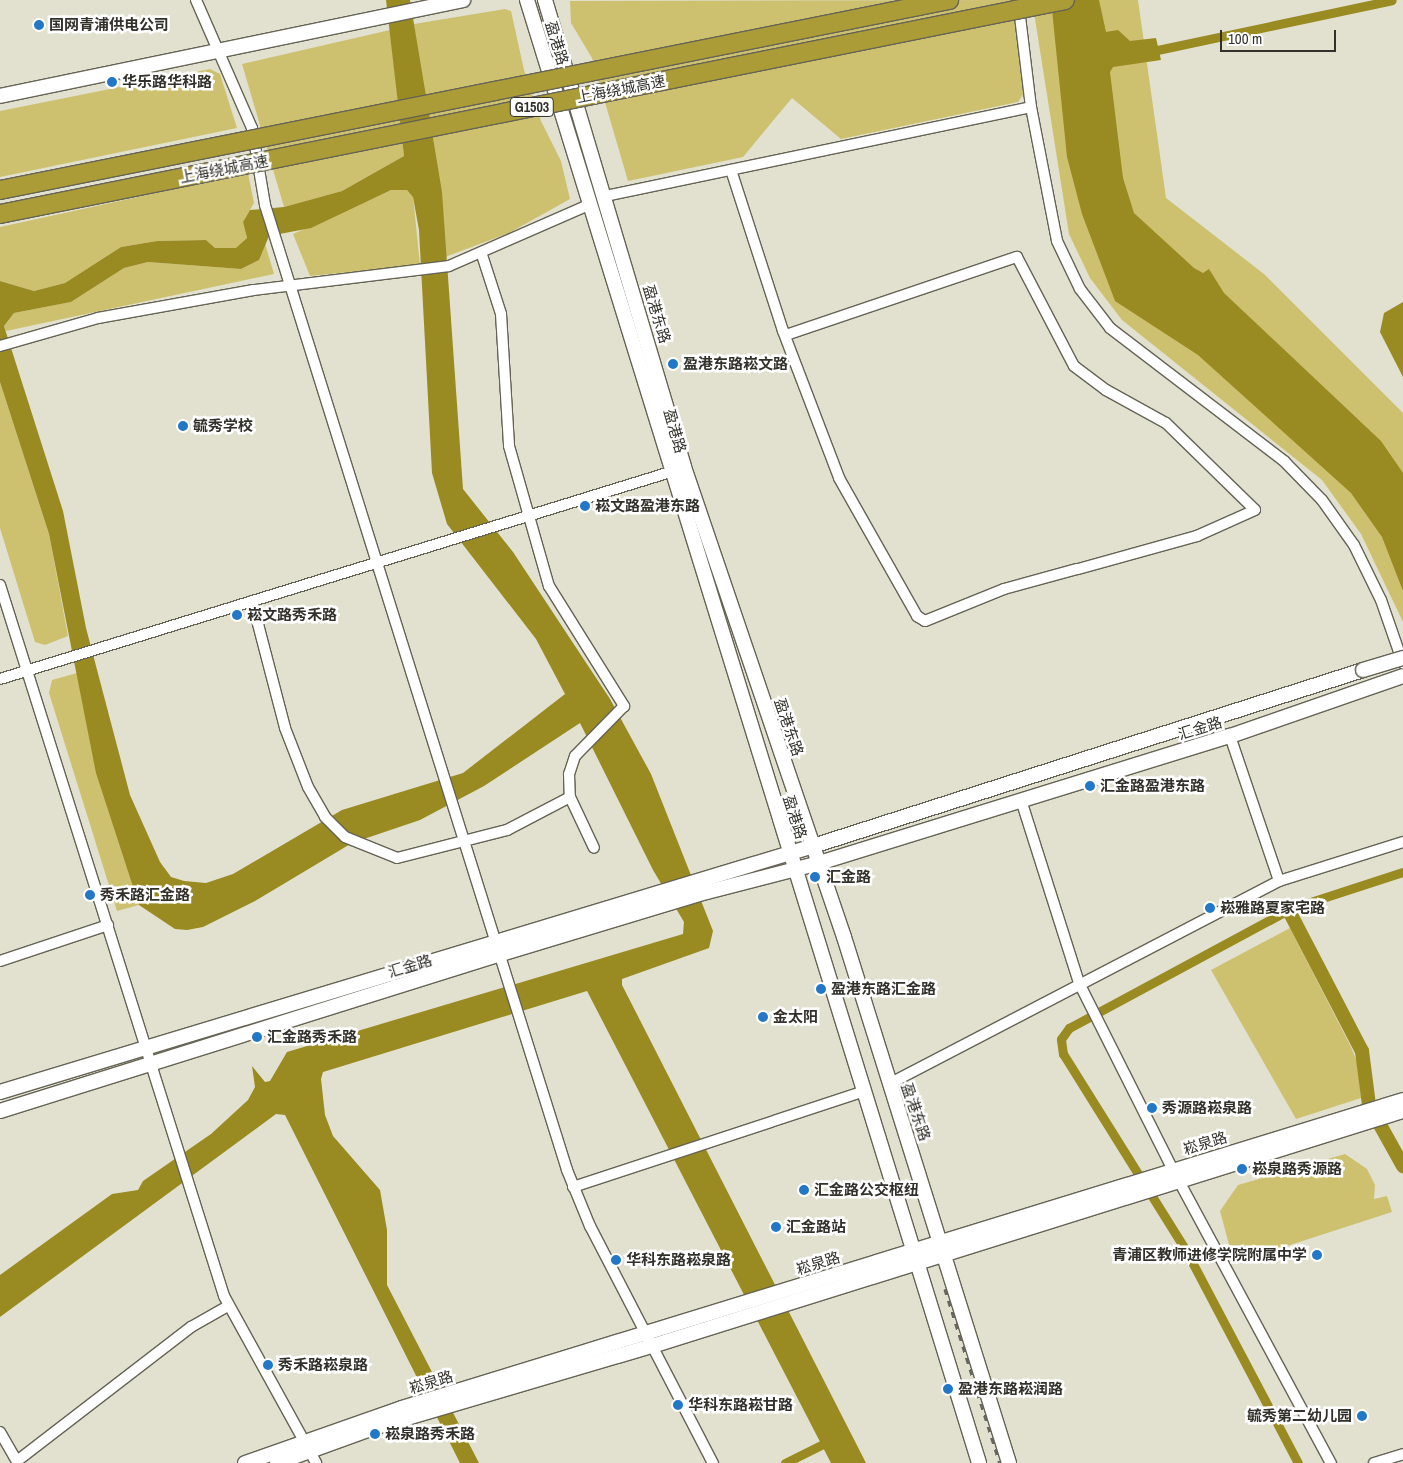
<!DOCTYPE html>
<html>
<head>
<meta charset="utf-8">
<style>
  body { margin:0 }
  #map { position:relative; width:1403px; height:1463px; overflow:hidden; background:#e2e0cf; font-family:"Archivo Narrow","Noto Sans SC",sans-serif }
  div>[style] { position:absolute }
  .green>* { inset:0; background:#cdc170 }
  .water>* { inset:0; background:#998a21 }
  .canal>* { height:9px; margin:-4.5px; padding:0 4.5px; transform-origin:4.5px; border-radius:4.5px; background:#998a21 }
  .river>* { height:14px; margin:-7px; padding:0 7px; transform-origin:7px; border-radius:7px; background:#998a21 }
  .roads { filter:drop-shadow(1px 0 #656355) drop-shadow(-1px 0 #656355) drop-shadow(0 1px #656355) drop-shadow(0 -1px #656355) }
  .street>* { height:10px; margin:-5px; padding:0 5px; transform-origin:5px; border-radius:5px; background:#fff }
  .secondary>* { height:14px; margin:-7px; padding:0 7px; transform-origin:7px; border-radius:7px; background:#fff }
  .rail>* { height:2.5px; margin-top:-1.25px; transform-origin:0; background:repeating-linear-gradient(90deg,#68675d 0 6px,transparent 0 12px) }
  .bridges { filter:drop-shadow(1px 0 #656355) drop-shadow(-1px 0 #656355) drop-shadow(0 1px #656355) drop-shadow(0 -1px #656355) }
  .secondary-bridge>* { height:14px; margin:-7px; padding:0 7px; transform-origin:7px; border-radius:7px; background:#fff }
  .highway-bridge>* { height:18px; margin:-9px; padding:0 9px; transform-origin:9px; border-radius:9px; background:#ab9c38 }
  .dots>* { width:14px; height:14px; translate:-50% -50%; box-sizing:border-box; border:2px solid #fff; border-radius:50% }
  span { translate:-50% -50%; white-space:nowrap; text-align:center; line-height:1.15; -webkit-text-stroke:5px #fff; paint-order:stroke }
  .shield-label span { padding:1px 4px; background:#fff; border:1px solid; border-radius:4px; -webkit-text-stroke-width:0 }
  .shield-label { font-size:14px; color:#31302a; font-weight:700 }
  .poi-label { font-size:15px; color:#31302a; font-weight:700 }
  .left { translate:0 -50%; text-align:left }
  .right { translate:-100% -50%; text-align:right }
  .street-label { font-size:15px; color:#31302a }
  .scale { position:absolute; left:1220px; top:30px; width:116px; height:22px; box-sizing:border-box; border:2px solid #31302a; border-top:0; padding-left:6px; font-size:15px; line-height:18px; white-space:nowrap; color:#31302a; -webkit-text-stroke:4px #fff; paint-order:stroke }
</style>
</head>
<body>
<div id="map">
  <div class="green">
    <div style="clip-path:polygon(1013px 0,1024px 93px,1018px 102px,841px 139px,792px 98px,743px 157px,628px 181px,592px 58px,571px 23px,570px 1px)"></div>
    <div style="clip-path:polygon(1032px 0,1138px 0,1166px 198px,1264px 274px,1403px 413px,1403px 622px,1361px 534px,1322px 480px,1122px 320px,1090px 278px,1069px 234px)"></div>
    <div style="clip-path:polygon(505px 9px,511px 11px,524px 70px,541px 121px,561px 161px,570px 199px,509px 233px,445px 257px,414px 24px)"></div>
    <div style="clip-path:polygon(390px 30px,404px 156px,342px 191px,284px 207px,242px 64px)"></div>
    <div style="clip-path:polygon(210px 69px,220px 74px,237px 128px,0 177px,0 111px)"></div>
    <div style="clip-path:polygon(248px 173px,254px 203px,243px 222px,247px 238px,237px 248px,215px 248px,206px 240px,157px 241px,121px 247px,65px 283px,34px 291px,0 281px,0 227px)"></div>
    <div style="clip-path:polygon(391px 190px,407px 190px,413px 196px,420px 265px,310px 276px,293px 234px)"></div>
    <div style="clip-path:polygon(264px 240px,274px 274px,6px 331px,4px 326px,14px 313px,71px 302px,124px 268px,148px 262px,241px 269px,259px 260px)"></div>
    <div style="clip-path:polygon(0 382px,49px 534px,68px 636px,45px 645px,35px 642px,0 528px)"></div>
    <div style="clip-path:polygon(77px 673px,139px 905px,117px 911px,49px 693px,52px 680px)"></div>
    <div style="clip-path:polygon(1290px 928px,1351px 1047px,1358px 1064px,1361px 1098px,1296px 1119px,1211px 970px)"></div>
    <div style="clip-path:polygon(1345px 1154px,1367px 1169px,1375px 1185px,1374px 1199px,1387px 1196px,1392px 1212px,1234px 1263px,1220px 1211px,1238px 1185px)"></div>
  </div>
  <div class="water">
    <div style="clip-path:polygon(evenodd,386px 0,410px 0,442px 192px,463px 489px,513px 552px,610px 699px,651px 774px,713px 931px,709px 948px,622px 979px,622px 985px,866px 1463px,831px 1463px,587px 991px,323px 1072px,321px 1079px,325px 1115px,333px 1136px,380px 1190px,387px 1230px,387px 1285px,479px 1463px,460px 1463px,285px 1115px,276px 1114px,0 1317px,0 1275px,112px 1194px,138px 1190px,143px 1181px,211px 1134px,248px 1100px,255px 1087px,252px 1066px,265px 1082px,270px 1081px,287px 1052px,683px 934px,684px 922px,653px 870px,580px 723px,484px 786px,420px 820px,352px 843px,255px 901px,203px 927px,187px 930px,175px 929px,139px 905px,96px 773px,49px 534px,0 382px,0 281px,34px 291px,65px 283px,121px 247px,157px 241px,206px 240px,215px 248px,236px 248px,247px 238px,243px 222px,250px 210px,284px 207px,342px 191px,404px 156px,386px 0,391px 190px,407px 190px,413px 197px,419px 230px,432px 473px,447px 524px,536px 639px,565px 694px,463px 773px,342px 810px,233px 874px,206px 883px,184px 881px,171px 877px,160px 862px,130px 795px,86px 628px,63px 511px,4px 326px,14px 313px,71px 302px,124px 268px,148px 262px,241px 269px,259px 260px,269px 236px,311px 228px,391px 190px)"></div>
    <div style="clip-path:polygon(1051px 0,1099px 0,1106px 32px,1118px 30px,1130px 41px,1156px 38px,1161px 60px,1113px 67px,1110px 72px,1123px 178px,1134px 213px,1194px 268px,1203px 273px,1209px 269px,1224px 293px,1381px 441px,1403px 473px,1403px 591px,1382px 537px,1351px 493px,1198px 355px,1115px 301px,1082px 214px,1067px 157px)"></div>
    <div style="clip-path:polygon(1403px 302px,1403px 377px,1380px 332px,1384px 313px)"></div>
  </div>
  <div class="canal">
    <div style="left:1148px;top:52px;width:249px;rotate:-12deg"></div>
    <div style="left:785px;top:1463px;width:51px;rotate:-26.6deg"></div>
    <div style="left:1298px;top:1463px;width:242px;rotate:-117.8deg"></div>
    <div style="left:1185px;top:1249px;width:230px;rotate:-122deg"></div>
    <div style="left:1063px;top:1054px;width:15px;rotate:-98deg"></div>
    <div style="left:1061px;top:1039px;width:14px;rotate:-54deg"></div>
    <div style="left:1069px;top:1028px;width:253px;rotate:-28.3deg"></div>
    <div style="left:1292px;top:908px;width:117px;rotate:-18deg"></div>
  </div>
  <div class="river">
    <div style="left:1288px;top:909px;width:160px;rotate:62.5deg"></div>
    <div style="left:1362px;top:1051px;width:54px;rotate:82.6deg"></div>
    <div style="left:1369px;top:1105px;width:70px;rotate:60.9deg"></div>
  </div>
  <div class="roads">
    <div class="street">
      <div style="left:196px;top:0;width:140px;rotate:66.4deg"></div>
      <div style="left:252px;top:128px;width:78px;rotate:80.4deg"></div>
      <div style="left:265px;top:205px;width:1011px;rotate:72.62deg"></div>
      <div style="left:567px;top:1170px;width:61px;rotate:67.7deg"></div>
      <div style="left:590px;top:1226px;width:267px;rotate:62.6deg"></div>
      <div style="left:1018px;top:0;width:108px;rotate:83.1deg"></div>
      <div style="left:1031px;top:107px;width:136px;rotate:79deg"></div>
      <div style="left:1057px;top:241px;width:53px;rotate:64.4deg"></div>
      <div style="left:1080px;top:289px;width:49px;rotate:52.4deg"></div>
      <div style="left:1110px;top:328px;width:219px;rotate:37.4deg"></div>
      <div style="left:1284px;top:461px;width:54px;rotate:45.7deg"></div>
      <div style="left:1322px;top:500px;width:55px;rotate:54.6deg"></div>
      <div style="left:1354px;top:545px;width:61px;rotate:63.9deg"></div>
      <div style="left:1381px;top:600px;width:67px;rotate:70.8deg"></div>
      <div style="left:731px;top:170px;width:169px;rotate:72.1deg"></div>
      <div style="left:783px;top:331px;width:157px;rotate:69.1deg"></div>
      <div style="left:839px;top:478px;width:159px;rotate:60.5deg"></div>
      <div style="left:917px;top:616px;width:9px;rotate:32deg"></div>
      <div style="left:925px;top:621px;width:85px;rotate:-22.1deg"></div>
      <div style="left:1004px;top:589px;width:76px;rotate:-15.3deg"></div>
      <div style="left:605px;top:196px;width:435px;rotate:-11.8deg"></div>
      <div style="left:482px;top:255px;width:62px;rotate:72.1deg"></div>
      <div style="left:501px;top:314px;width:132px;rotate:86.5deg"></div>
      <div style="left:509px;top:446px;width:146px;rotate:74.1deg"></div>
      <div style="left:549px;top:586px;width:142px;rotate:58deg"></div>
      <div style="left:624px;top:706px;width:70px;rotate:134.4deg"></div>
      <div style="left:575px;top:756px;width:19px;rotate:108deg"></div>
      <div style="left:569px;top:774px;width:23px;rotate:88deg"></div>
      <div style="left:570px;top:797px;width:56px;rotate:64.8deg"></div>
      <div style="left:786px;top:335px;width:244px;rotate:-18.7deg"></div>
      <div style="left:1017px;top:257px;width:123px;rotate:62.4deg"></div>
      <div style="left:1074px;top:366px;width:40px;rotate:37deg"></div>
      <div style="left:1106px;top:390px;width:68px;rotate:28.8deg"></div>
      <div style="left:1166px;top:423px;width:124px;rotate:44.3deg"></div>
      <div style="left:1255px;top:510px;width:64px;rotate:155.9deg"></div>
      <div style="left:1197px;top:536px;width:123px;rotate:164.5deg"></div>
      <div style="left:0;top:346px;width:102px;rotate:-15.9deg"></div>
      <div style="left:98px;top:318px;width:158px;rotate:-10.2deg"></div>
      <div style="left:254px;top:290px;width:196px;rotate:-7deg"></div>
      <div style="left:449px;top:266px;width:155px;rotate:-23.6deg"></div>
      <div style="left:0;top:585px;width:745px;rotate:72.51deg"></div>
      <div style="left:224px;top:1296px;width:191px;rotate:61.1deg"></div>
      <div style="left:252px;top:601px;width:131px;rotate:75.4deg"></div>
      <div style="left:285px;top:728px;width:63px;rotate:68.7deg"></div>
      <div style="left:308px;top:787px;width:34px;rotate:60deg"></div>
      <div style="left:325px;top:817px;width:28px;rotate:45deg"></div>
      <div style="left:345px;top:837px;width:56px;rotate:22deg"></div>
      <div style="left:397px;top:858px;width:114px;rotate:-14.3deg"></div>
      <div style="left:507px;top:830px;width:71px;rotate:-27.6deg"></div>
      <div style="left:0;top:679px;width:709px;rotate:-17.16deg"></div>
      <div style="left:1230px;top:736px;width:153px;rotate:71.3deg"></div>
      <div style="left:1021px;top:800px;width:192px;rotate:72.4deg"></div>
      <div style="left:1079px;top:983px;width:209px;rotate:63.3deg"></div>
      <div style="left:1173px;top:1170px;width:333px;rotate:61.7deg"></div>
      <div style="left:0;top:961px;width:114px;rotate:-18.4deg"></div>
      <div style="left:889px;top:1084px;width:440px;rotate:-27.5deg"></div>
      <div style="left:1279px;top:881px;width:130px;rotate:-17.5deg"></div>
      <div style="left:573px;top:1187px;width:307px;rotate:-18.2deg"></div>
      <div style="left:0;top:1432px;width:36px;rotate:60deg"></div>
      <div style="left:17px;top:1461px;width:220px;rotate:-37.6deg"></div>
      <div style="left:191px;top:1327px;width:43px;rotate:-29.6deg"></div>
      <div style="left:1374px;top:1463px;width:30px;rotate:-17deg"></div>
    </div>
    <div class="secondary">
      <div style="left:527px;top:0;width:1531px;rotate:72.83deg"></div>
      <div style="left:545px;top:0;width:487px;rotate:73.4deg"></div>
      <div style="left:684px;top:467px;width:496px;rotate:71.2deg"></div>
      <div style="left:844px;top:937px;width:551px;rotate:72.58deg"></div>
      <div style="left:0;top:96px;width:473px;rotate:-11.7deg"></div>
      <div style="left:0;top:1092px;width:849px;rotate:-16.83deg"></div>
      <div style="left:813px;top:846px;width:577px;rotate:-17.74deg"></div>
      <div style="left:0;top:1111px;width:525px;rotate:-17.4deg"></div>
      <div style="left:501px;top:954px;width:215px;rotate:-16.8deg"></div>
      <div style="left:707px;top:892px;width:116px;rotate:-14.5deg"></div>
      <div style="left:819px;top:863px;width:430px;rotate:-17.2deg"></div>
      <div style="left:1230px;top:736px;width:183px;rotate:-19.1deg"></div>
      <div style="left:245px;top:1463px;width:166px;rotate:-19.3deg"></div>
      <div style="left:402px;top:1408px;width:1047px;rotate:-17.1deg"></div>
      <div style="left:277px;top:1463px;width:102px;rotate:-20deg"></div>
      <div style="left:373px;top:1428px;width:291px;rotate:-16.4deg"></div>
      <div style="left:652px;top:1346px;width:787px;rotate:-17.38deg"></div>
    </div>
  </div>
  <div class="rail">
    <div style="left:945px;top:1289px;width:182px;rotate:72.5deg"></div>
  </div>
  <div class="bridges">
    <div class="secondary-bridge">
      <div style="left:1363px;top:670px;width:42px;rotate:-16.7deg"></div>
    </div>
    <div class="highway-bridge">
      <div style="left:0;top:190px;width:968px;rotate:-11.32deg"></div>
      <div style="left:0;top:214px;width:1086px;rotate:-11.36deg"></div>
    </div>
  </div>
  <div class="dots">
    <div style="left:39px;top:25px;background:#2278c6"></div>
    <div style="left:112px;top:82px;background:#2278c6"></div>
    <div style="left:673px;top:364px;background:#2278c6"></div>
    <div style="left:183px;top:426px;background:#2278c6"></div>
    <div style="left:585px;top:506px;background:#2278c6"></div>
    <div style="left:237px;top:615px;background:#2278c6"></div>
    <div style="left:1090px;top:786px;background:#2278c6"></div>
    <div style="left:815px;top:877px;background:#2278c6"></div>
    <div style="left:90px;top:895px;background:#2278c6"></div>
    <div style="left:1210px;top:908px;background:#2278c6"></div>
    <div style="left:821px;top:989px;background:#2278c6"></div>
    <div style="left:763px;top:1017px;background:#2278c6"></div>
    <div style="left:257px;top:1037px;background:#2278c6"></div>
    <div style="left:1152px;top:1108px;background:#2278c6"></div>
    <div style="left:1242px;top:1169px;background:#2278c6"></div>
    <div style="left:804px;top:1190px;background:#2278c6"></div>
    <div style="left:776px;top:1227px;background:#2278c6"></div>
    <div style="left:1317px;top:1255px;background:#2278c6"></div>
    <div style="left:616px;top:1260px;background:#2278c6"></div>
    <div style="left:268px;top:1365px;background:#2278c6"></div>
    <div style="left:948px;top:1389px;background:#2278c6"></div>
    <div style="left:678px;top:1405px;background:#2278c6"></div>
    <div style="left:1362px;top:1416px;background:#2278c6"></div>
    <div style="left:375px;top:1434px;background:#2278c6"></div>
  </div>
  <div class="shield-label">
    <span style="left:532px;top:107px">G1503</span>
  </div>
  <div class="poi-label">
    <span class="left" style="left:49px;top:25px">国网青浦供电公司</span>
    <span class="left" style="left:122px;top:82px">华乐路华科路</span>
    <span class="left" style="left:683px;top:364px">盈港东路崧文路</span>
    <span class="left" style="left:193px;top:426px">毓秀学校</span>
    <span class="left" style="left:595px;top:506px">崧文路盈港东路</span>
    <span class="left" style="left:247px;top:615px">崧文路秀禾路</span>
    <span class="left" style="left:1100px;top:786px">汇金路盈港东路</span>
    <span class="left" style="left:826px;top:877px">汇金路</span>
    <span class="left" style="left:100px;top:895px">秀禾路汇金路</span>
    <span class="left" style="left:1220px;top:908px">崧雅路夏家宅路</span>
    <span class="left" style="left:831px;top:989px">盈港东路汇金路</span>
    <span class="left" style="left:773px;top:1017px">金太阳</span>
    <span class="left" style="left:267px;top:1037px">汇金路秀禾路</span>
    <span class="left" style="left:1162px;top:1108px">秀源路崧泉路</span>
    <span class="left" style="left:1252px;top:1169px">崧泉路秀源路</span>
    <span class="left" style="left:814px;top:1190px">汇金路公交枢纽</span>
    <span class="left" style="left:786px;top:1227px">汇金路站</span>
    <span class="right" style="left:1307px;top:1255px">青浦区教师进修学院附属中学</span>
    <span class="left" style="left:626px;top:1260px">华科东路崧泉路</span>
    <span class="left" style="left:278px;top:1365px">秀禾路崧泉路</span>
    <span class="left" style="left:958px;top:1389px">盈港东路崧润路</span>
    <span class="left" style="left:688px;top:1405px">华科东路崧甘路</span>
    <span class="right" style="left:1352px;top:1416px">毓秀第二幼儿园</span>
    <span class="left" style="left:385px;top:1434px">崧泉路秀禾路</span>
  </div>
  <div class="street-label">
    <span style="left:557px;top:43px;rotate:73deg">盈港路</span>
    <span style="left:621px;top:89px;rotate:-11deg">上海绕城高速</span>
    <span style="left:224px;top:169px;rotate:-11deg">上海绕城高速</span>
    <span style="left:657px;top:314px;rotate:73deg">盈港东路</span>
    <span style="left:675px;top:431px;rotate:74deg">盈港路</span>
    <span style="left:789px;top:727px;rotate:71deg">盈港东路</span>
    <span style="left:1200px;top:728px;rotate:-17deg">汇金路</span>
    <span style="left:795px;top:817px;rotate:72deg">盈港路</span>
    <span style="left:410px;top:966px;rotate:-17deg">汇金路</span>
    <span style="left:916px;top:1112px;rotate:71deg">盈港东路</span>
    <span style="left:1205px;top:1143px;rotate:-17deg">崧泉路</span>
    <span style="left:818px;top:1263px;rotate:-17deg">崧泉路</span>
    <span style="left:431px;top:1382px;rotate:-17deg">崧泉路</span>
  </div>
  <div class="scale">100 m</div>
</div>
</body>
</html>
